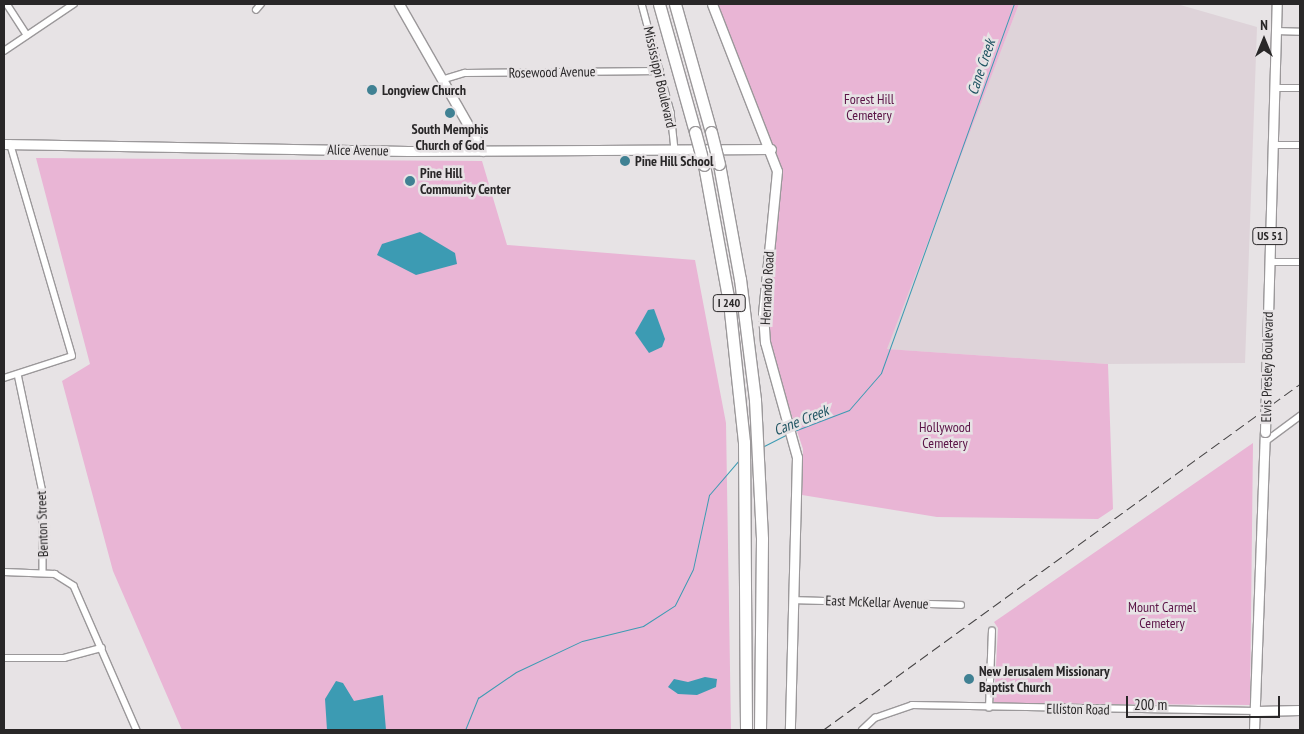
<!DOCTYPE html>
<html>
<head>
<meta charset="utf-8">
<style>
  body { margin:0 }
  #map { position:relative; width:1304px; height:734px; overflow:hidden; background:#e7e3e5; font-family:"PT Sans Narrow",sans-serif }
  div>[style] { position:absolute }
  .built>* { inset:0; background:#ded3d9 }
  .green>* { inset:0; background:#e9b5d5 }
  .water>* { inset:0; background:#3c9bb3 }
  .stream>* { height:1px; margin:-0.5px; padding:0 0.5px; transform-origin:0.5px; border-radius:0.5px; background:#3c9bb3 }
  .roads { filter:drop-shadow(1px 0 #9b989a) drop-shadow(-1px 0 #9b989a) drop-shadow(0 1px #9b989a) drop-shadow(0 -1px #9b989a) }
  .street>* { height:5.5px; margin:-2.75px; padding:0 2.75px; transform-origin:2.75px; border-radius:2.75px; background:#fff }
  .secondary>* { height:9px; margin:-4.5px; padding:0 4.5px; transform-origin:4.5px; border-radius:4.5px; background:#fff }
  .primary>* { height:9px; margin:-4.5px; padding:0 4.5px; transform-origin:4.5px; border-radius:4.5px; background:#fff }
  .highway>* { height:11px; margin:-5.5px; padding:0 5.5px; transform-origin:5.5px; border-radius:5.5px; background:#fff }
  .rail>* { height:1px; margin-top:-0.5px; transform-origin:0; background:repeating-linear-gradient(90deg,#444243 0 10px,transparent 0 15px) }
  .bridges { filter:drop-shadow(1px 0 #9b989a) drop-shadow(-1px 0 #9b989a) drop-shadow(0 1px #9b989a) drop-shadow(0 -1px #9b989a) }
  .primary-bridge>* { height:9px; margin:-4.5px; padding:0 4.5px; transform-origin:4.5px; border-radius:4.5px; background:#fff }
  .highway-bridge>* { height:11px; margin:-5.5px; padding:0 5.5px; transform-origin:5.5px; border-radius:5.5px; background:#fff }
  .dots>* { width:14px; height:14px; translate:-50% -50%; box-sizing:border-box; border:2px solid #e7e3e5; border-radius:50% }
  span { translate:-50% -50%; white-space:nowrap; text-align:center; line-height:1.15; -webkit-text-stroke:5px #e7e3e5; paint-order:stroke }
  .shield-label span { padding:1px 4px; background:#e7e3e5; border:1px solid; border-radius:4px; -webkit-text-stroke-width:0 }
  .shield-label { font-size:12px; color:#292728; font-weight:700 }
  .street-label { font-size:14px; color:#292728 }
  .poi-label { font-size:14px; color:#292728; font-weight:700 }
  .left { translate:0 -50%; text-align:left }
  .park-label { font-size:14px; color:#5a1346 }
  .water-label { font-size:15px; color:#1e5361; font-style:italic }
  .frame { position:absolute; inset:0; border:5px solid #292728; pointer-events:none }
  .north { position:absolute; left:1239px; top:15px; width:50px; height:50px; -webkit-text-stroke:4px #e7e3e5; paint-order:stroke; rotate:0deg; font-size:14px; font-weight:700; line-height:20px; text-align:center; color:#292728 }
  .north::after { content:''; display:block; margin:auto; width:18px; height:22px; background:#292728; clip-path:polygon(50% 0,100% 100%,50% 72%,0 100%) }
  .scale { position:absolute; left:1126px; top:696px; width:154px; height:22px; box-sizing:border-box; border:2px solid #292728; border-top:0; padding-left:6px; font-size:15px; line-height:18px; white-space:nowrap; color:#292728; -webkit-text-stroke:4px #e7e3e5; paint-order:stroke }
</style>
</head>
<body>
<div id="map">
  <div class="built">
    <div style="clip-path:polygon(1019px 4px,1177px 4px,1257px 27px,1245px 363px,1108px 364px,886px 349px)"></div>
  </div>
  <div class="green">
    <div style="clip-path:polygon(714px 4px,1019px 4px,887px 349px,1108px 364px,1113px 509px,1098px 519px,937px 517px,802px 495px,803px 449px,767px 341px,778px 161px)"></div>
    <div style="clip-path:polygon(36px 158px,482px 161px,507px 245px,695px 260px,726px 423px,731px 730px,182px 730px,113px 571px,62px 381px,90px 364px)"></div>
    <div style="clip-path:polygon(1253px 443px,1250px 705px,994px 703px,998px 628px,994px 622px)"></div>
  </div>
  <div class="water">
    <div style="clip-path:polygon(420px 232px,455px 253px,457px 264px,416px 275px,377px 255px,382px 244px)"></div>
    <div style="clip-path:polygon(654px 309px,665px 339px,662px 347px,649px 353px,635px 333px,648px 310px)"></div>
    <div style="clip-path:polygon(705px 677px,717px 679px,716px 687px,697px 695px,678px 694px,668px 687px,674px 679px,688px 682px)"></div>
    <div style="clip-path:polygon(336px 681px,343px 683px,354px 701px,383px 695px,386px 730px,327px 730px,325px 699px)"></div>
  </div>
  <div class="stream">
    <div style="left:794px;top:431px;width:59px;rotate:-20.9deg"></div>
    <div style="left:849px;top:410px;width:49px;rotate:-49.1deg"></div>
    <div style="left:881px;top:373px;width:392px;rotate:-70.2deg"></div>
    <div style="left:762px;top:447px;width:27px;rotate:-27deg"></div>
    <div style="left:465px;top:730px;width:35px;rotate:-68deg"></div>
    <div style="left:478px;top:698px;width:46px;rotate:-34.4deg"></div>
    <div style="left:516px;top:672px;width:73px;rotate:-25.2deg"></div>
    <div style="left:582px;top:641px;width:63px;rotate:-13.8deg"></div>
    <div style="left:643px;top:626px;width:38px;rotate:-33deg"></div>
    <div style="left:675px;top:605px;width:40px;rotate:-63.4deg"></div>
    <div style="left:693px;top:569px;width:76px;rotate:-77.8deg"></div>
    <div style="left:709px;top:495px;width:46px;rotate:-49.4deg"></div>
  </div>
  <div class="roads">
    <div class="street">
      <div style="left:7px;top:4px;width:37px;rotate:57deg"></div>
      <div style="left:642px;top:4px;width:112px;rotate:75deg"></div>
      <div style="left:671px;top:112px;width:38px;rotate:84deg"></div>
      <div style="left:256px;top:10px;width:8px;rotate:-50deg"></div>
      <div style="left:1276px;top:31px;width:24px;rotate:2deg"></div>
      <div style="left:4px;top:51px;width:84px;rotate:-33.9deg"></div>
      <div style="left:445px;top:79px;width:21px;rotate:-17deg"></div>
      <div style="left:465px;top:73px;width:195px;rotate:-0.6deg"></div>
      <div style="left:1275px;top:88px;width:25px"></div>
      <div style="left:1273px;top:145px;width:27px"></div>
      <div style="left:1269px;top:262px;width:31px"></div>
      <div style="left:18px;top:374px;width:122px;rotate:78.1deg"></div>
      <div style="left:43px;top:493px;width:80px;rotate:90deg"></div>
      <div style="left:4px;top:378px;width:71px;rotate:-17.9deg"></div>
      <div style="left:72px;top:356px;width:221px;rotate:-106.3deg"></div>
      <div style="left:1265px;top:442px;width:44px;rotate:-36.6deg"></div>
      <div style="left:4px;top:572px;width:51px;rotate:2.2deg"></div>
      <div style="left:55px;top:574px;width:22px;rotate:32deg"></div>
      <div style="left:74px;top:586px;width:157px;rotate:66.4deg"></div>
      <div style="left:793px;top:600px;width:168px;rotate:1.7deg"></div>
      <div style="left:4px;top:658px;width:60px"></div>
      <div style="left:64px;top:658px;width:39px;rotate:-15deg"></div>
      <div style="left:989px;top:708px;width:77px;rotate:-87.8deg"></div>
      <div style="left:862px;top:730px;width:18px;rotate:-43deg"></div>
      <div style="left:875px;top:718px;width:39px;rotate:-19deg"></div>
      <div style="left:912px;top:705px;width:344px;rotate:1deg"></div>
    </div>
    <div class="secondary">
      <div style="left:399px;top:4px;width:169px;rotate:60.3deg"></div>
      <div style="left:712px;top:4px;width:179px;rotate:68.7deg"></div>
      <div style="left:777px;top:171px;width:144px;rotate:95.6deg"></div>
      <div style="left:763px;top:314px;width:28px;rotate:86deg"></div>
      <div style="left:765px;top:342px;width:119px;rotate:74.5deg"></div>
      <div style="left:797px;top:457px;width:273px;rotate:91.5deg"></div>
      <div style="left:4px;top:144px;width:404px;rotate:1deg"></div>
      <div style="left:408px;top:151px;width:363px;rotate:-0.3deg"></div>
      <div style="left:1256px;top:711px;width:44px;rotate:-1.3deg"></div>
    </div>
    <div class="primary">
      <div style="left:1266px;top:388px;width:384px;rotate:-88.4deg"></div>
      <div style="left:1254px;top:730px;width:298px;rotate:-87.9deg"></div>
    </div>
    <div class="highway">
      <div style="left:659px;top:4px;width:133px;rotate:74.3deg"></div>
      <div style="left:675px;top:4px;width:133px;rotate:74.3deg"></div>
      <div style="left:719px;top:164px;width:117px;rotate:79.7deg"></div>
      <div style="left:740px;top:279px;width:122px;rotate:82.9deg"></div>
      <div style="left:755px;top:400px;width:139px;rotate:87.1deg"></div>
      <div style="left:762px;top:539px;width:191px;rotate:90.6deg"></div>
      <div style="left:704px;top:165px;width:139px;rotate:79.7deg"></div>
      <div style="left:729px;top:302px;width:141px;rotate:83.9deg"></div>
      <div style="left:744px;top:442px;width:288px;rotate:89.6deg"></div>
    </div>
  </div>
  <div class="rail">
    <div style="left:823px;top:730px;width:589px;rotate:-35.96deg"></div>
  </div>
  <div class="bridges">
    <div class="primary-bridge">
      <div style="left:1265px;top:432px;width:44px;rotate:-88.7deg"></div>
    </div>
    <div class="highway-bridge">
      <div style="left:695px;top:132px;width:34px;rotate:75deg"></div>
      <div style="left:711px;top:132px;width:33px;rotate:76deg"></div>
    </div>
  </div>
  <div class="dots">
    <div style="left:372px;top:90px;background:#408193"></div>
    <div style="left:450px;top:113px;background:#408193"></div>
    <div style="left:625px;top:161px;background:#408193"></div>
    <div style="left:410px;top:181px;background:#408193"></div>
    <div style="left:969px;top:679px;background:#408193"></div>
  </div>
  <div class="shield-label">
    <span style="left:1270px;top:236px">US 51</span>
    <span style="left:729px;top:303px">I 240</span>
  </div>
  <div class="street-label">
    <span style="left:552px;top:72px;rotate:-1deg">Rosewood Avenue</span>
    <span style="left:660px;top:77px;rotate:77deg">Mississippi Boulevard</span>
    <span style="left:358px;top:150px;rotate:1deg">Alice Avenue</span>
    <span style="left:767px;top:288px;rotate:-87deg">Hernando Road</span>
    <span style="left:1267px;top:367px;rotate:-89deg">Elvis Presley Boulevard</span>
    <span style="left:42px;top:524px;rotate:-92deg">Benton Street</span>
    <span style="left:877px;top:602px;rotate:2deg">East McKellar Avenue</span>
    <span style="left:1078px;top:709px;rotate:1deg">Elliston Road</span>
  </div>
  <div class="poi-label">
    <span class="left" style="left:382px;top:90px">Longview Church</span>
    <span style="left:450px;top:137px">South Memphis<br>Church of God</span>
    <span class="left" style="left:635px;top:161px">Pine Hill School</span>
    <span class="left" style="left:420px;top:181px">Pine Hill<br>Community Center</span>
    <span class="left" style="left:979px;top:679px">New Jerusalem Missionary<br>Baptist Church</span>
  </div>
  <div class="park-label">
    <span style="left:869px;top:107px">Forest Hill<br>Cemetery</span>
    <span style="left:945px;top:435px">Hollywood<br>Cemetery</span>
    <span style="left:1162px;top:615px">Mount Carmel<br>Cemetery</span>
  </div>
  <div class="water-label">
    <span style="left:981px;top:67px;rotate:-71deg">Cane Creek</span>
    <span style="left:801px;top:420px;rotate:-22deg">Cane Creek</span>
  </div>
  <div class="frame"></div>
  <div class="north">N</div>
  <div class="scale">200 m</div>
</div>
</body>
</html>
